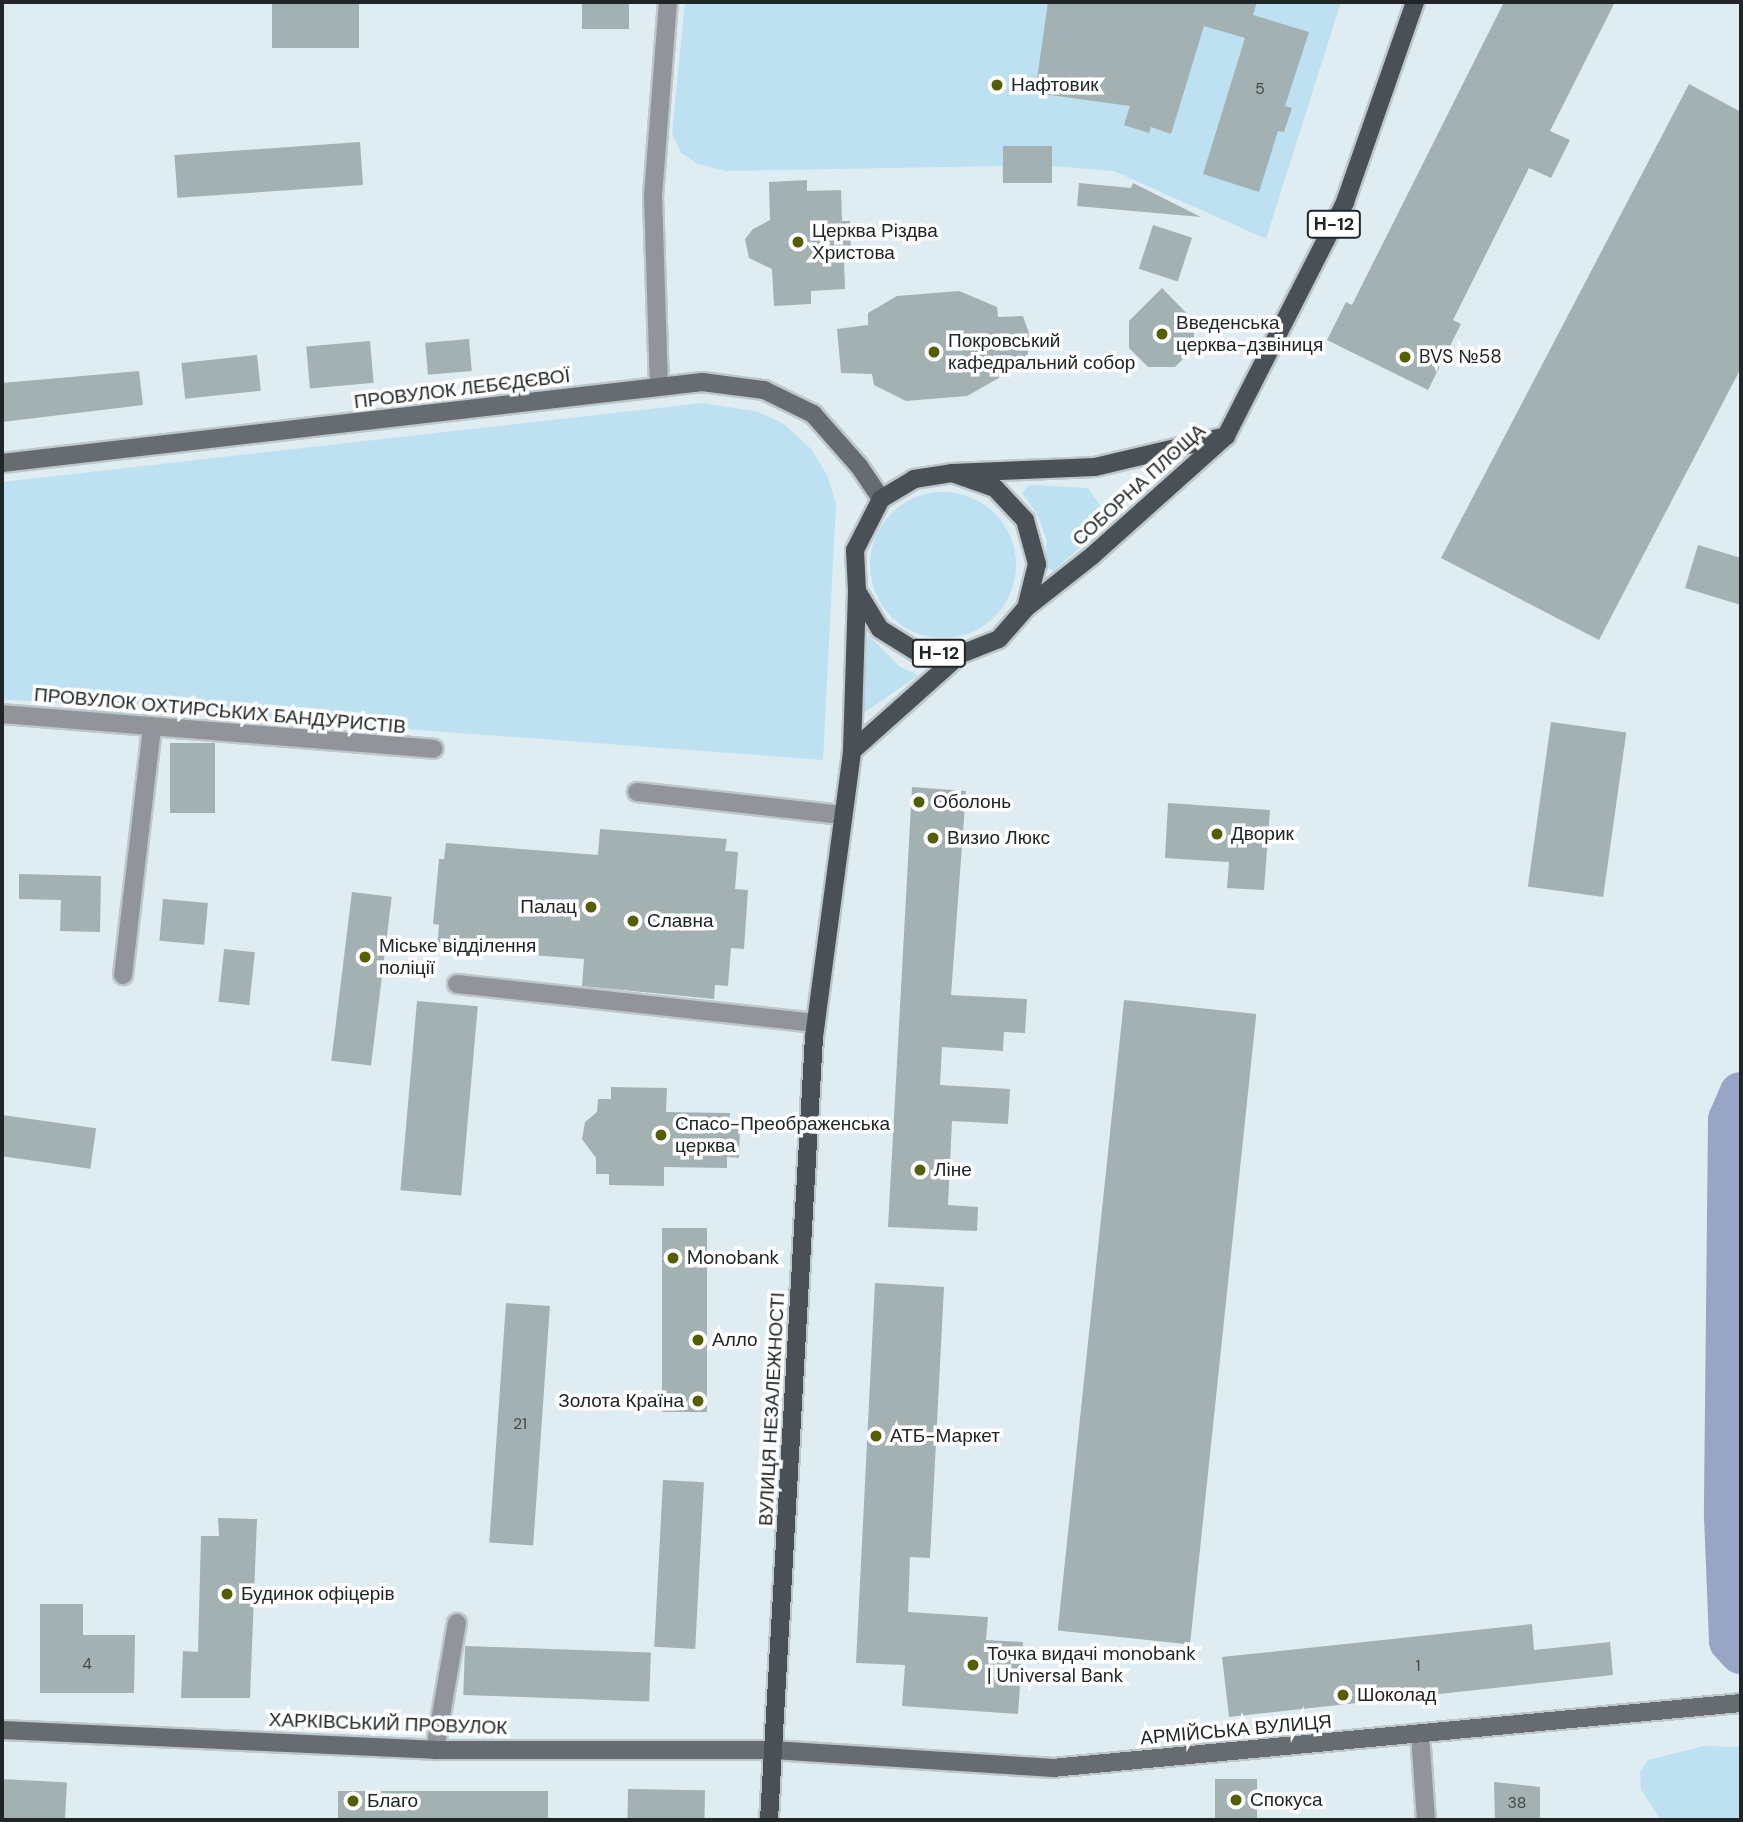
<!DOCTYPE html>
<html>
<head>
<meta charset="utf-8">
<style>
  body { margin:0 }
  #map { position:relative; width:1743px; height:1822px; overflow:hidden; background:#dfecf1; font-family:"DM Sans",sans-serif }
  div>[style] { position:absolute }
  .green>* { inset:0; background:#bde1f0 }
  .round { border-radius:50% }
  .river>* { height:44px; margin:-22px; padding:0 22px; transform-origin:22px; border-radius:22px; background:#98a5c5 }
  .building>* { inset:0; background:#a3b1b2; transform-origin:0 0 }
  .roads { filter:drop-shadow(2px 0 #bdc8cd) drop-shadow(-2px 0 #bdc8cd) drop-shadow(0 2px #bdc8cd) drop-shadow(0 -2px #bdc8cd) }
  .street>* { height:18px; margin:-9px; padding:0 9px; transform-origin:9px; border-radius:9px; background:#919498 }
  .secondary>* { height:18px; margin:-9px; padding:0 9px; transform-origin:9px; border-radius:9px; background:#676c71 }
  .primary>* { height:18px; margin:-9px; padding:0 9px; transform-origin:9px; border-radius:9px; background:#495056 }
  .dots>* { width:19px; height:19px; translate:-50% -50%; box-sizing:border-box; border:4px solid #fff; border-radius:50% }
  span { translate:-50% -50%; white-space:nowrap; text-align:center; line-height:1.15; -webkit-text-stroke:7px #fff; paint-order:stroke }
  .number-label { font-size:16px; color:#41484a }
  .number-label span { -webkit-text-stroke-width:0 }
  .shield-label span { padding:2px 5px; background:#fff; border:2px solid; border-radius:5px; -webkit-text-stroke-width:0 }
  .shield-label { font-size:18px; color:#202527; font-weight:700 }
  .poi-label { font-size:19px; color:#202527 }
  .left { translate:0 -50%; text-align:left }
  .right { translate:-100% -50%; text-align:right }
  .street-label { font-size:19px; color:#202527 }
  .frame { position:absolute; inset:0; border:4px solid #202527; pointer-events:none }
</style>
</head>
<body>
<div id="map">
  <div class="green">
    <div style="clip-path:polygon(685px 2px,1341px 2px,1266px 239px,1114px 171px,1052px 166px,1052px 183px,1003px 183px,1002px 166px,726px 171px,698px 164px,681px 153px,672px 133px)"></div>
    <div style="clip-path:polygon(702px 403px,759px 412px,784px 424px,811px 449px,827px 475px,836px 504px,823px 760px,2px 699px,2px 482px)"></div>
    <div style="clip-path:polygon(1029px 485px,1088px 488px,1101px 507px,1101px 521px,1093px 536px,1053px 571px,1044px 564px,1047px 541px,1037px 514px,1022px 493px)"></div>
    <div class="round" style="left:870px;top:492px;width:146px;height:146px"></div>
    <div style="clip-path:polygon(868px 635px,900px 667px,919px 675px,862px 714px)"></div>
    <div style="clip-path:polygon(1704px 1746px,1741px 1747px,1741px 1820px,1661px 1820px,1641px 1790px,1640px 1772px,1648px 1760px)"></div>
  </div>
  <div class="river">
    <div style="left:1741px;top:1094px;width:28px;rotate:113deg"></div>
    <div style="left:1730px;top:1120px;width:396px;rotate:90.6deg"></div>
    <div style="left:1726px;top:1516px;width:125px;rotate:87.7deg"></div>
    <div style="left:1731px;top:1641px;width:15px;rotate:48deg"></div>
  </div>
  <div class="building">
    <div style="left:272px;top:2px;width:87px;height:46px"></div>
    <div style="left:582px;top:2px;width:47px;height:27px"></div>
    <div style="clip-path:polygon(1048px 2px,1257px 2px,1253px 15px,1309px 32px,1285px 106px,1292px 108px,1284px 132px,1278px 131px,1259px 192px,1203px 174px,1245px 38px,1204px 26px,1171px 134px,1151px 127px,1149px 133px,1124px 125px,1130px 106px,1035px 93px)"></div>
    <div style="clip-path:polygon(1504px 2px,1615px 2px,1550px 131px,1570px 140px,1551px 178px,1529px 168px,1453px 320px,1461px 324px,1428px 390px,1327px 340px,1346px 302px,1352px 305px)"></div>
    <div style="clip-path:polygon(1689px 84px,1741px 112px,1741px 368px,1599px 640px,1441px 558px)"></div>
    <div style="left:360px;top:142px;width:43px;height:186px;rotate:86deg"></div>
    <div style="left:1003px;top:146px;width:49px;height:37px"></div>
    <div style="clip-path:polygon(807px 180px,807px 191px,841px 190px,842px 221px,850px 221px,851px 259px,844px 260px,845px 289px,811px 291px,811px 304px,774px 306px,772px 269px,749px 258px,745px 239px,753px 229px,770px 220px,769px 182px)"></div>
    <div style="clip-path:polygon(1079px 183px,1131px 188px,1133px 183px,1201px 217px,1077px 206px)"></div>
    <div style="left:1153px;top:225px;width:41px;height:46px;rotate:18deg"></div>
    <div style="clip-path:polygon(1162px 288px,1194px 321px,1194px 348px,1175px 367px,1148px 367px,1129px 348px,1129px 321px)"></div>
    <div style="clip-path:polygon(959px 291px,997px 307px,998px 317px,1023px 316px,1031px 339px,1025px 365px,1001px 366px,999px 378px,967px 396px,906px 401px,874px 385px,872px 374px,841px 373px,837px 329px,868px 325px,868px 313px,897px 296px)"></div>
    <div style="left:469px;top:339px;width:32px;height:44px;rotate:85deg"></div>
    <div style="left:370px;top:341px;width:42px;height:64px;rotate:85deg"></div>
    <div style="left:257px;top:355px;width:36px;height:76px;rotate:84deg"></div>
    <div style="clip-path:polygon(139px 371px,143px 405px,2px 422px,2px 383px)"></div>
    <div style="clip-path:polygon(1698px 545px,1741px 558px,1741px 605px,1685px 588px)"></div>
    <div style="left:1551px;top:722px;width:76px;height:166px;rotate:8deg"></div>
    <div style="left:170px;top:743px;width:45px;height:70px"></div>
    <div style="clip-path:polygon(912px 787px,966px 791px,951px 995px,1027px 999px,1025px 1033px,1004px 1032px,1003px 1051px,942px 1047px,940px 1085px,1010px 1089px,1008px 1124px,952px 1121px,948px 1205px,978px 1207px,977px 1231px,888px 1227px)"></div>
    <div style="clip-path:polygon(1168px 803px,1270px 810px,1264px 890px,1227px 888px,1229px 862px,1165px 858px)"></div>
    <div style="clip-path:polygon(600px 829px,727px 839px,725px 851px,738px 852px,735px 889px,748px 890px,744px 949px,731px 948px,728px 986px,715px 985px,714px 999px,582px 986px,584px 959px,437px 948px,439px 925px,433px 924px,439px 859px,444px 859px,446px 843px,598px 855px)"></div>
    <div style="clip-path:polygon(19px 874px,101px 876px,100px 932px,60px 931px,61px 900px,19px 899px)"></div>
    <div style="left:352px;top:892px;width:40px;height:170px;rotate:7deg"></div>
    <div style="left:163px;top:899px;width:45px;height:42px;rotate:5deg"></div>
    <div style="left:224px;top:949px;width:31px;height:53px;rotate:6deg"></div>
    <div style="left:1124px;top:1000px;width:133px;height:634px;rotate:6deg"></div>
    <div style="left:417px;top:1001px;width:61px;height:190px;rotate:5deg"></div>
    <div style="clip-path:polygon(611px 1087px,667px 1088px,666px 1112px,730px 1113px,729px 1127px,740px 1128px,739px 1158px,727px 1157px,727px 1168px,664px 1167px,664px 1186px,609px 1185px,609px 1174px,596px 1174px,596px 1158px,582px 1139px,585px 1122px,597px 1112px,598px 1099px,611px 1099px)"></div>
    <div style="left:2px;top:1115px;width:95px;height:41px;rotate:8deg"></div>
    <div style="left:662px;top:1228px;width:45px;height:184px"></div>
    <div style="clip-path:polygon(875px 1283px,944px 1287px,930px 1558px,910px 1557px,908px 1612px,988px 1617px,986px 1640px,1023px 1642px,1018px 1714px,902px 1706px,905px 1665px,856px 1663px)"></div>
    <div style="left:506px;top:1303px;width:44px;height:240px;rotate:4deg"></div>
    <div style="left:663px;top:1480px;width:41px;height:167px;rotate:3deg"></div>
    <div style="clip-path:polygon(218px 1518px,257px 1519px,250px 1698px,181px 1698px,183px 1651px,198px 1652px,201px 1536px,219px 1536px)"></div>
    <div style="clip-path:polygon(40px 1604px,83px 1604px,83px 1635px,135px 1635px,134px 1693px,40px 1693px)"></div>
    <div style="clip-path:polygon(1532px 1624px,1534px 1650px,1610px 1642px,1613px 1675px,1229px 1717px,1222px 1657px)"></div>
    <div style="left:465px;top:1646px;width:186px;height:49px;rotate:2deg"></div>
    <div style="left:2px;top:1779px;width:65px;height:41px;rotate:3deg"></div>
    <div style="left:1257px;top:1779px;width:41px;height:42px;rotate:90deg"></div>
    <div style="clip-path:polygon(1494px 1782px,1540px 1787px,1540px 1820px,1495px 1820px)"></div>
    <div style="left:628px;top:1789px;width:77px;height:31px;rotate:1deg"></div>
    <div style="left:338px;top:1791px;width:210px;height:29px"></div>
  </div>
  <div class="roads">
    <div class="street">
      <div style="left:659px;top:387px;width:191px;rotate:-91.8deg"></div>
      <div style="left:653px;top:196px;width:195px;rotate:-85.6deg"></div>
      <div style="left:2px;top:714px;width:433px;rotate:4.6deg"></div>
      <div style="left:637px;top:792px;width:206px;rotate:6.4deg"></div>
      <div style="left:123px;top:975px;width:250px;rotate:-83.3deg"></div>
      <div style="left:457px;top:984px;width:361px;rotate:6.2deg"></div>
      <div style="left:1420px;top:1734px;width:86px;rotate:86deg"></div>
      <div style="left:435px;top:1750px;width:129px;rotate:-80.2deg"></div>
    </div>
    <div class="secondary">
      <div style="left:2px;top:463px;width:705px;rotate:-6.6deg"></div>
      <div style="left:702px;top:382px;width:63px;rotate:7.4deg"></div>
      <div style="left:764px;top:390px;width:55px;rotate:26.1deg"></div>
      <div style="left:813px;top:414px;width:69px;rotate:48.5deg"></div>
      <div style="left:859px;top:466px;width:40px;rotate:56deg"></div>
      <div style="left:2px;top:1730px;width:433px;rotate:2.6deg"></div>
      <div style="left:435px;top:1750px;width:339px"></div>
      <div style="left:774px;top:1750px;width:279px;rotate:3.7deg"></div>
      <div style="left:1052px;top:1768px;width:692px;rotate:-5.39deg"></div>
    </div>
    <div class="primary">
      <div style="left:952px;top:473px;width:46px;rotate:19.2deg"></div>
      <div style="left:995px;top:488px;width:44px;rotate:46.8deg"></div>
      <div style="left:1025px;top:520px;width:46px;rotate:74.7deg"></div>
      <div style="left:1037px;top:564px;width:45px;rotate:104deg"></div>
      <div style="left:1026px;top:608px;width:41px;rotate:131.1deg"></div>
      <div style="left:999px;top:639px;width:41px;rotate:158.5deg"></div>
      <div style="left:961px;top:654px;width:44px;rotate:-177.4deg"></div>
      <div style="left:917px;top:652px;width:44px;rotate:-148.1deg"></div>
      <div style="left:880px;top:629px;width:44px;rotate:-121.2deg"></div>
      <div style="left:857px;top:591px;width:41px;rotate:-92.8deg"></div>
      <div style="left:855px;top:550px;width:57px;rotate:-63deg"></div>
      <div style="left:881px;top:499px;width:39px;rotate:-31deg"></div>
      <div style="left:914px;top:479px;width:38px;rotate:-9deg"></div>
      <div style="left:952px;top:473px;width:143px;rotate:-2.4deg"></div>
      <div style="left:1095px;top:467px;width:135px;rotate:-13.3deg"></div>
      <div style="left:1026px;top:608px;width:85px;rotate:-38.3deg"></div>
      <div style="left:1093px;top:555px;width:178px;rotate:-41.8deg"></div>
      <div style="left:1226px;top:436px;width:263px;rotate:-63deg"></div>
      <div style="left:1345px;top:202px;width:212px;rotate:-70.7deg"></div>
      <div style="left:852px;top:751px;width:146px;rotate:-41.7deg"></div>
      <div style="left:769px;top:1820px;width:784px;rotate:-86.71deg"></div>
      <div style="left:814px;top:1037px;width:289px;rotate:-82.4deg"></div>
      <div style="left:852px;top:751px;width:160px;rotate:-88.2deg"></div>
    </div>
  </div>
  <div class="dots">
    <div style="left:997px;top:85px;background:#535f00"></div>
    <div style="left:798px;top:242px;background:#535f00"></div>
    <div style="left:1162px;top:334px;background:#535f00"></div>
    <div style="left:934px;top:352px;background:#535f00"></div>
    <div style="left:1405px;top:357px;background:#535f00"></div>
    <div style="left:919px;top:802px;background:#535f00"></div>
    <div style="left:1217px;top:834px;background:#535f00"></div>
    <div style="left:933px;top:838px;background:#535f00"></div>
    <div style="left:591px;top:907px;background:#535f00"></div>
    <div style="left:633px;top:921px;background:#535f00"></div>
    <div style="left:365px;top:957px;background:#535f00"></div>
    <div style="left:661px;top:1135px;background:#535f00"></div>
    <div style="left:920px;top:1170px;background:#535f00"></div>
    <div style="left:673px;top:1258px;background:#535f00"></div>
    <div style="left:698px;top:1340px;background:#535f00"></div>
    <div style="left:698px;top:1401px;background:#535f00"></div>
    <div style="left:876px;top:1436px;background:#535f00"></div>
    <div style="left:227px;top:1594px;background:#535f00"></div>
    <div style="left:973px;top:1665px;background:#535f00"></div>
    <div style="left:1343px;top:1695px;background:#535f00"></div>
    <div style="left:1236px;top:1800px;background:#535f00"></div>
    <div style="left:353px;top:1801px;background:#535f00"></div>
  </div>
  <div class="number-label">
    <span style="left:1260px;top:89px">5</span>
    <span style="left:520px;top:1424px">21</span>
    <span style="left:87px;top:1664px">4</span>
    <span style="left:1418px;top:1666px">1</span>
    <span style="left:1517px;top:1803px">38</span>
  </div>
  <div class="shield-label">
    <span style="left:1334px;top:224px">Н-12</span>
    <span style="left:939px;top:653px">Н-12</span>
  </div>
  <div class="poi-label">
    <span class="left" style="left:1011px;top:85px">Нафтовик</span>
    <span class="left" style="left:812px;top:242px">Церква Різдва<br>Христова</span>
    <span class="left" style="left:1176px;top:334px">Введенська<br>церква-дзвіниця</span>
    <span class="left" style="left:948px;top:352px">Покровський<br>кафедральний собор</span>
    <span class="left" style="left:1419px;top:357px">BVS №58</span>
    <span class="left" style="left:933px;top:802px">Оболонь</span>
    <span class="left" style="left:1231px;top:834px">Дворик</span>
    <span class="left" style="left:947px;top:838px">Визио Люкс</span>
    <span class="right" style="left:577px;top:907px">Палац</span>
    <span class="left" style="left:647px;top:921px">Славна</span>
    <span class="left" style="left:379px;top:957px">Міське відділення<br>поліції</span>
    <span class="left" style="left:675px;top:1135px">Спасо-Преображенська<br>церква</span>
    <span class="left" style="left:934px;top:1170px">Ліне</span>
    <span class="left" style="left:687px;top:1258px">Monobank</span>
    <span class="left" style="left:712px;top:1340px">Алло</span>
    <span class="right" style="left:684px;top:1401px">Золота Країна</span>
    <span class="left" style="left:890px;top:1436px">АТБ-Маркет</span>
    <span class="left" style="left:241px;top:1594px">Будинок офіцерів</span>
    <span class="left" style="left:987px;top:1665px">Точка видачі monobank<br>| Universal Bank</span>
    <span class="left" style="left:1357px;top:1695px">Шоколад</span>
    <span class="left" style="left:1250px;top:1800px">Спокуса</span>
    <span class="left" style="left:367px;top:1801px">Благо</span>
  </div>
  <div class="street-label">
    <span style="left:462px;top:389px;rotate:-7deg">ПРОВУЛОК ЛЕБЄДЄВОЇ</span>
    <span style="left:1139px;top:485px;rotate:-42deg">СОБОРНА ПЛОЩА</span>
    <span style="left:220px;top:711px;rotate:5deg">ПРОВУЛОК ОХТИРСЬКИХ БАНДУРИСТІВ</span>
    <span style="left:772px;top:1409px;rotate:-87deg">ВУЛИЦЯ НЕЗАЛЕЖНОСТІ</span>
    <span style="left:388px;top:1724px;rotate:2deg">ХАРКІВСЬКИЙ ПРОВУЛОК</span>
    <span style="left:1236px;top:1730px;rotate:-5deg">АРМІЙСЬКА ВУЛИЦЯ</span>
  </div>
  <div class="frame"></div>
</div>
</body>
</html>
